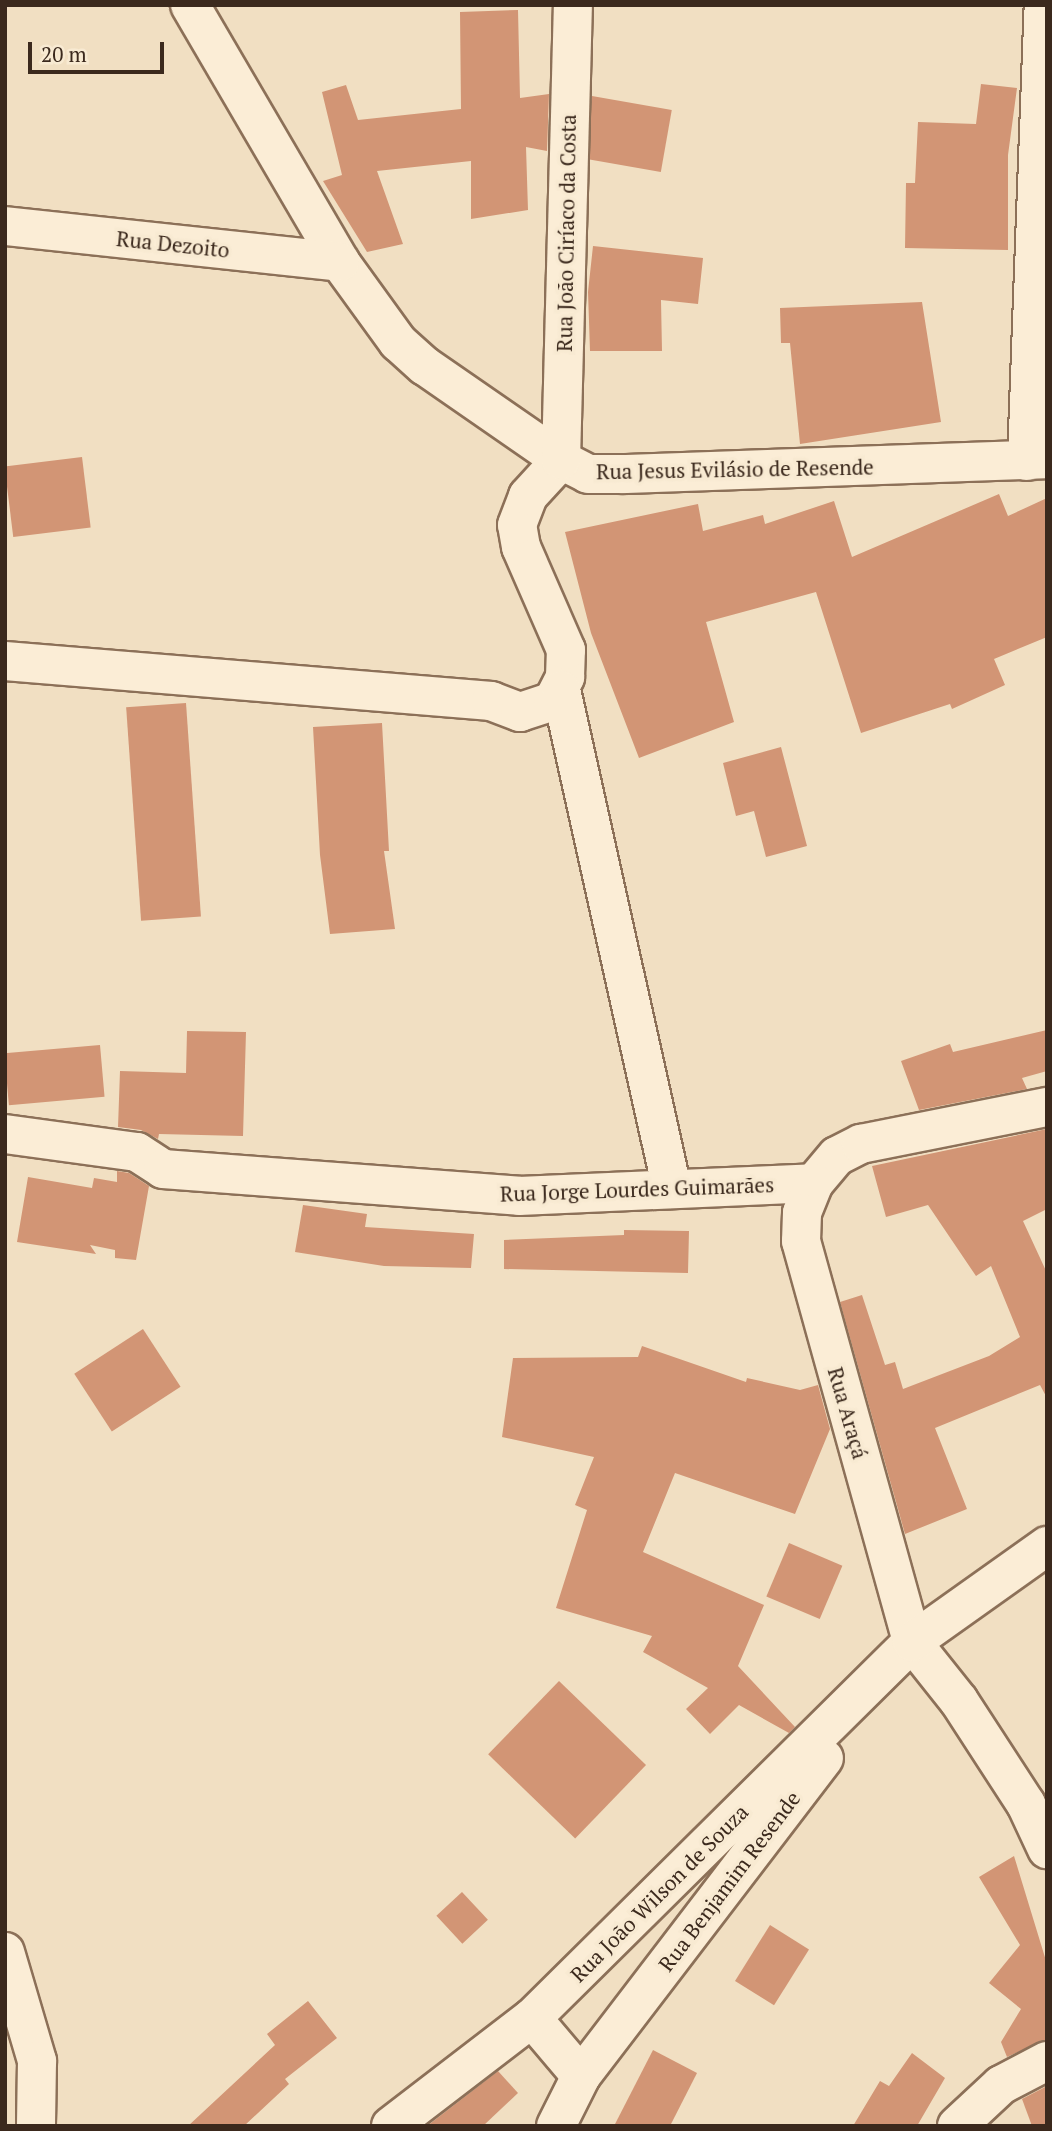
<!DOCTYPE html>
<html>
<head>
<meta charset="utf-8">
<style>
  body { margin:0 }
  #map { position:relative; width:1052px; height:2131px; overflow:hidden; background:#f1dfc2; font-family:"PT Serif",serif }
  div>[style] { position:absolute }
  .building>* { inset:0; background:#d29575; transform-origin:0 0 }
  .roads { filter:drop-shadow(2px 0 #8c7058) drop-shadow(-2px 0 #8c7058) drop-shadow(0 2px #8c7058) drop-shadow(0 -2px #8c7058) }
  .minor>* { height:38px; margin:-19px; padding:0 19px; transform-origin:19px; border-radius:19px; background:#fbedd6 }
  .tertiary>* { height:38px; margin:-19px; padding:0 19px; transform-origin:19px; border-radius:19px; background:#fbedd6 }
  span { translate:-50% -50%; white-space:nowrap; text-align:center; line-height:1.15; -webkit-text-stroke:7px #f8ead2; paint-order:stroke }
  .street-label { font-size:21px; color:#3b291d }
  .frame { position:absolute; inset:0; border:7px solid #3b291d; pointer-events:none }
  .scale { position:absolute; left:28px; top:42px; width:136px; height:32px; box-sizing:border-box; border:4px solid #3b291d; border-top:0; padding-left:9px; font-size:21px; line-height:24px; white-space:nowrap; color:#3b291d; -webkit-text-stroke:5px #f8ead2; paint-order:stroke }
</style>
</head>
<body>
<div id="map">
  <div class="building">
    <div style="clip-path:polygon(518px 10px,520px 98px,549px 94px,547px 151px,526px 147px,528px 210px,471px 219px,471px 161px,377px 171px,403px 244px,367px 252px,323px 181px,342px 175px,322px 92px,346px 85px,358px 120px,461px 109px,460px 12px)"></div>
    <div style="clip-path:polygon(981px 84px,1017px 88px,1008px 155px,1008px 250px,905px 248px,906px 183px,915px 183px,918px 122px,976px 124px)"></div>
    <div style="left:592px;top:96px;width:81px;height:63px;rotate:10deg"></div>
    <div style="clip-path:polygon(593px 246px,703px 258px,698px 304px,661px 300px,662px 351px,590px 351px,588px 292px)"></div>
    <div style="clip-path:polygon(922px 302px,941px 422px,800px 444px,790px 343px,781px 343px,780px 308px)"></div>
    <div style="left:82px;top:457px;width:71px;height:78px;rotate:83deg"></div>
    <div style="clip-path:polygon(999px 494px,1008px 516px,1047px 498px,1047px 637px,994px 659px,1005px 685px,952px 709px,950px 704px,861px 733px,816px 592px,706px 622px,734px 722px,639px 758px,591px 633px,565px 532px,698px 504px,703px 531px,763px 515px,765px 524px,834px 501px,852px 557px)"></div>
    <div style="left:186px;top:703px;width:214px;height:60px;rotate:86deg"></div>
    <div style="clip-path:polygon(382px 723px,389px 851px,384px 851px,395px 929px,330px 934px,320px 855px,313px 727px)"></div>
    <div style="clip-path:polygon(781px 747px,807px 846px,766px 857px,754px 811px,736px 816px,723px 763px)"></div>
    <div style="clip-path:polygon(1047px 1030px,1047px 1071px,1022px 1078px,1027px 1089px,919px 1110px,901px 1061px,950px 1044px,953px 1052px)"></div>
    <div style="clip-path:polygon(187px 1031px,246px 1032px,243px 1136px,159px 1134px,158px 1139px,141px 1130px,118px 1127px,120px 1071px,186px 1073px)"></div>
    <div style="left:100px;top:1045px;width:52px;height:96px;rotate:85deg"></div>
    <div style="clip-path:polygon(1047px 1129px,1047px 1209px,1023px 1221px,1047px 1273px,1047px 1398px,1040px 1385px,935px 1428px,967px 1509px,905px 1534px,840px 1302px,862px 1295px,885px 1365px,895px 1362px,903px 1389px,989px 1356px,1020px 1337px,991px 1266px,976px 1276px,928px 1205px,886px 1217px,872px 1166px)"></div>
    <div style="clip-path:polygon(117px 1171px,129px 1173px,149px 1186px,136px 1260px,115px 1258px,115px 1250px,90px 1245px,96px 1254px,17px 1242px,28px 1177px,92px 1188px,94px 1178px,117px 1182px)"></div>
    <div style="clip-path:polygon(303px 1205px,367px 1214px,365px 1227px,474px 1234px,471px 1268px,384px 1266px,295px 1252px)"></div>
    <div style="clip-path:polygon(624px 1230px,689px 1231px,688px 1273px,504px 1269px,504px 1240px,624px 1235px)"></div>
    <div style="left:143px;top:1329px;width:69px;height:82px;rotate:57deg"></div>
    <div style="clip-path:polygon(642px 1346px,746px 1382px,747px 1378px,800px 1390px,818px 1385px,830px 1429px,795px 1514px,675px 1473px,643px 1552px,764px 1605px,738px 1666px,795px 1727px,789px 1733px,739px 1705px,710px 1734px,686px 1709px,708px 1688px,643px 1652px,652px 1636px,556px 1608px,587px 1510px,575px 1505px,594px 1457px,502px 1437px,513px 1358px,638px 1357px)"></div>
    <div style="left:789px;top:1543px;width:58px;height:58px;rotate:23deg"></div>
    <div style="left:559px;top:1681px;width:121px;height:102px;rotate:44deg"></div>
    <div style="clip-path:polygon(1014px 1856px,1047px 1964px,1047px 2039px,1007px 2057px,1001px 2042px,1021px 2009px,989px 1983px,1020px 1945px,979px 1877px)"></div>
    <div style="left:462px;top:1892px;width:38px;height:35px;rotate:47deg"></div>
    <div style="left:770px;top:1925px;width:46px;height:66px;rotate:32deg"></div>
    <div style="clip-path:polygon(308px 2001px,337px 2038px,285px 2079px,289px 2084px,244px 2126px,188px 2126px,275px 2045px,267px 2034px)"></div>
    <div style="clip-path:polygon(653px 2050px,697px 2073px,670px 2126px,614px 2126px)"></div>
    <div style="clip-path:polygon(912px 2053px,945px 2078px,917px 2126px,853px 2126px,880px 2081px,889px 2086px)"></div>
    <div style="clip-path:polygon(498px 2071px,518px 2093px,483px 2126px,427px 2126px)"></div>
    <div style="clip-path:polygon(1047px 2086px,1047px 2126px,1032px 2126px,1022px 2099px)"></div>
  </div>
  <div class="roads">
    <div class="minor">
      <div style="left:190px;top:5px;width:298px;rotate:59.7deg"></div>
      <div style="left:340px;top:262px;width:99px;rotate:54.1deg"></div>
      <div style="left:398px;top:342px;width:36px;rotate:42deg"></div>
      <div style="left:425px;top:366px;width:165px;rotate:34.7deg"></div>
      <div style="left:561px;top:460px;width:30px;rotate:27deg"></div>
      <div style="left:588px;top:474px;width:36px"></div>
      <div style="left:624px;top:474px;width:423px;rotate:-2deg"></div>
      <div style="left:5px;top:226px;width:337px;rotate:6.1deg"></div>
      <div style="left:1027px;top:461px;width:456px;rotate:-87.9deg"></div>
      <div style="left:5px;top:661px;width:488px;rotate:4.7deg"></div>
      <div style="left:491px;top:701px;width:31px;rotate:21deg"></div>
      <div style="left:520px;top:712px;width:35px;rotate:-18deg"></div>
      <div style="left:553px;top:701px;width:27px;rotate:-63deg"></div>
      <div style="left:565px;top:677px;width:27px;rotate:-88deg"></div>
      <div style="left:566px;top:650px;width:112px;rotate:-113.6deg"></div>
      <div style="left:521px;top:547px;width:22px;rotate:-100deg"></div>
      <div style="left:517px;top:525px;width:31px;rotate:-69deg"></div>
      <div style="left:528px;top:496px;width:49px;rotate:-47.5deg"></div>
      <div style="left:561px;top:460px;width:455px;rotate:-88.5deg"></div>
      <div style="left:561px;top:690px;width:511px;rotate:77.46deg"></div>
      <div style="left:5px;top:1134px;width:133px;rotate:7.8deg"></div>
      <div style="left:137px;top:1152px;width:31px;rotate:33deg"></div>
      <div style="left:163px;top:1169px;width:357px;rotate:4.3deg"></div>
      <div style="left:519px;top:1196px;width:295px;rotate:-2.5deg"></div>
      <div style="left:814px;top:1183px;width:35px;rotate:-50deg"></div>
      <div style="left:837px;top:1156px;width:27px;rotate:-27deg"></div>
      <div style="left:861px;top:1144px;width:190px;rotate:-11.3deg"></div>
      <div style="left:814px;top:1183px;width:32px;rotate:112deg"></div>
      <div style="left:802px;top:1213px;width:28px;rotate:92deg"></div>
      <div style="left:801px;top:1241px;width:416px;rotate:74.5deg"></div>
      <div style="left:912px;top:1642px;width:75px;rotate:51.5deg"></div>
      <div style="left:959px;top:1701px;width:123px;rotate:57deg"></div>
      <div style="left:1026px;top:1804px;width:50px;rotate:65deg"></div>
      <div style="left:5px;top:1952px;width:114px;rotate:73.6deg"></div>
      <div style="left:37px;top:2061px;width:65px;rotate:90.9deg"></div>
      <div style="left:957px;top:2126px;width:60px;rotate:-43deg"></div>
      <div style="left:1001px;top:2085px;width:52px;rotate:-27.6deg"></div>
    </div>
    <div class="tertiary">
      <div style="left:532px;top:2018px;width:76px;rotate:49.8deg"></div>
      <div style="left:391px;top:2126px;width:178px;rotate:-37.5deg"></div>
      <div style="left:532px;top:2018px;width:535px;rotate:-44.7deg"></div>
      <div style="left:912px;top:1642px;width:166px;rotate:-35.4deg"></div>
      <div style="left:556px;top:2126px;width:56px;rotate:-63.4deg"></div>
      <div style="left:581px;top:2076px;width:400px;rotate:-52.6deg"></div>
    </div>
  </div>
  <div class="street-label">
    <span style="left:566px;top:233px;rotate:-89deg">Rua João Ciríaco da Costa</span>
    <span style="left:173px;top:244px;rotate:6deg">Rua Dezoito</span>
    <span style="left:735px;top:469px;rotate:-1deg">Rua Jesus Evilásio de Resende</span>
    <span style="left:637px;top:1189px;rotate:-2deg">Rua Jorge Lourdes Guimarães</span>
    <span style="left:848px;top:1413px;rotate:74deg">Rua Araçá</span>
    <span style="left:729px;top:1881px;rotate:-53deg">Rua Benjamim Resende</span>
    <span style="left:659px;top:1893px;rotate:-45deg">Rua João Wilson de Souza</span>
  </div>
  <div class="frame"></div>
  <div class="scale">20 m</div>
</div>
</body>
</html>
